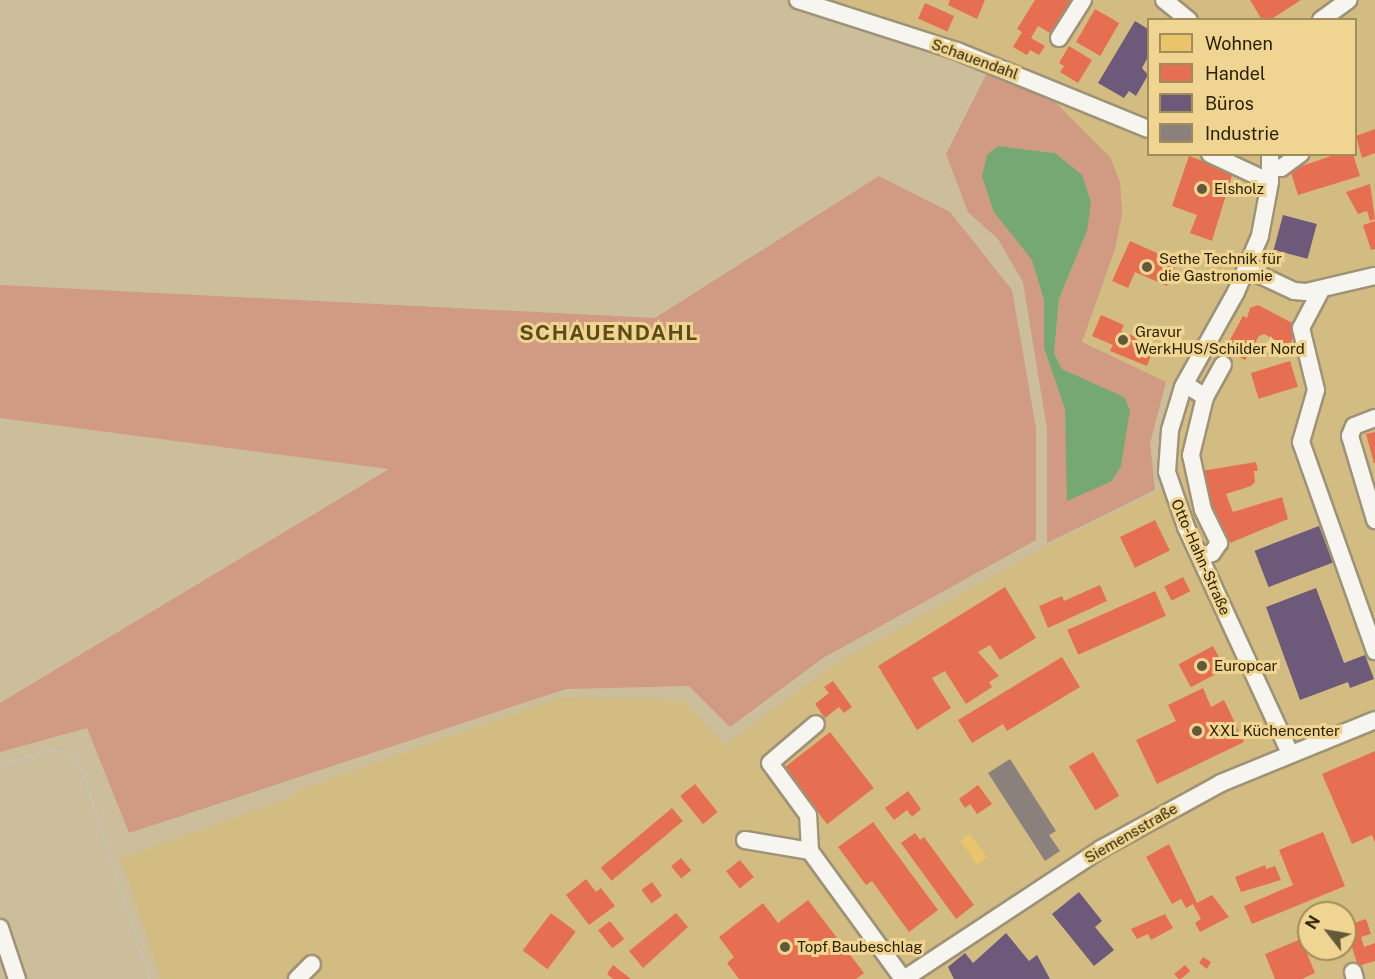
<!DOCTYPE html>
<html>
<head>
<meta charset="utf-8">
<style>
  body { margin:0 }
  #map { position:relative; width:1375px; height:979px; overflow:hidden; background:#ccbe9a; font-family:"Public Sans",sans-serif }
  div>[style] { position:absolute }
  .built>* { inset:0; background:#d3bc82 }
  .green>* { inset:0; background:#d09a83 }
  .water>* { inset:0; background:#75a872 }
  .homes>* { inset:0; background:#e9c46a; transform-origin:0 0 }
  .shops>* { inset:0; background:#e76f51; transform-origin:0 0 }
  .offices>* { inset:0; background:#6d597a; transform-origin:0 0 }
  .industry>* { inset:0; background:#8a817c }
  .path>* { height:2px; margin-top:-1px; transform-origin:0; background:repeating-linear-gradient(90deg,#c6c1b6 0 6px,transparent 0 9px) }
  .roads { filter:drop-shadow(2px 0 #9e9376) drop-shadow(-2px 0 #9e9376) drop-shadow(0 2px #9e9376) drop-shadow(0 -2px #9e9376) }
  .minor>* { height:16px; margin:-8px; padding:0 8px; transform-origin:8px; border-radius:8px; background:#f7f5f0 }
  .dots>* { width:16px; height:16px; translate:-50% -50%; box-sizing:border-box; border:3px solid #efd591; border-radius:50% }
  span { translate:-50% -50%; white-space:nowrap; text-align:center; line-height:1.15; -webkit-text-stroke:6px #efd591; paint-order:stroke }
  .street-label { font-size:15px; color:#2b2104 }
  .poi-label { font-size:15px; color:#2b2104 }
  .left { translate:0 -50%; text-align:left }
  .district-label { font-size:21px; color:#5e4b17; font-weight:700; letter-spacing:1.5px }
  .legend { position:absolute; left:1147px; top:18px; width:210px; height:138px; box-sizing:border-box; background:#efd591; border:2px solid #a18d59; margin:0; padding:8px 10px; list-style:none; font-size:18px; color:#2b2104 }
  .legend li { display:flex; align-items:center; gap:12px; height:30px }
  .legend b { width:30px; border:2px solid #a18d59 }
  .north { position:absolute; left:1297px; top:901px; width:60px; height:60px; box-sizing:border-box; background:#efd591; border:2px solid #a18d59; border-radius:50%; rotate:301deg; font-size:16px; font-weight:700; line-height:24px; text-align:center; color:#2b2104 }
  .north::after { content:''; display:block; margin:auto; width:21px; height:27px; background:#635838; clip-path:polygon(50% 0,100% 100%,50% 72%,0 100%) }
</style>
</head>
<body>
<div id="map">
  <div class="built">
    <div style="clip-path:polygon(evenodd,781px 0,1375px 0,1375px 979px,161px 979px,121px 859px,299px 794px,296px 791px,562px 697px,684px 701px,725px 745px,831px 667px,1050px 544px,1175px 483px,1175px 432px,1186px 392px,1082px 342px,1115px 249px,1122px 214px,1110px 157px,1053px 100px,956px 54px,781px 0,1148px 20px,1356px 20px,1356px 154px,1148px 154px,1148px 20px,781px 0,1309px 913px,1345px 913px,1345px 949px,1309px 949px,1309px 913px)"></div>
  </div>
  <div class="green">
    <div style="clip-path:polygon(evenodd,990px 67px,1053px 100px,1110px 157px,1120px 182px,1122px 214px,1115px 249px,1082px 342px,1166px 382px,1150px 443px,1155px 490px,1047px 543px,1047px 429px,1023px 282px,998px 239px,968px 212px,946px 154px,990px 67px,998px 146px,1055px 153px,1087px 231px,1059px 299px,1054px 353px,1062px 369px,1124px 397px,1068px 501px,1065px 409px,1044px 348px,1044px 300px,998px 146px)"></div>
    <div style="clip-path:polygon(879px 176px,950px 212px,1012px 290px,1036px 428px,1036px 540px,823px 658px,730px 727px,689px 686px,566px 689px,129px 833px,87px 728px,0 752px,0 703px,389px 469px,0 418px,0 285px,655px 318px)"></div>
  </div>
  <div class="water">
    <div style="clip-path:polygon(998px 146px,1055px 153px,1082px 175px,1091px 202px,1087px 231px,1059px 299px,1054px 353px,1062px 369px,1124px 397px,1130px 410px,1121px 466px,1112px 481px,1067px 501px,1065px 409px,1044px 348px,1044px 300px,1032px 260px,994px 212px,982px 176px,987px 155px)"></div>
  </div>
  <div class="homes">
    <div style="left:970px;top:834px;width:29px;height:12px;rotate:54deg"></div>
  </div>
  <div class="shops">
    <div style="clip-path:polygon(950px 0,985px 0,977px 19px,948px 5px)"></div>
    <div style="clip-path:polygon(1035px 0,1077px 0,1055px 36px,1038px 26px,1031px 38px,1045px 46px,1039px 55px,1030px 50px,1027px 55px,1013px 47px,1022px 32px,1017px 29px)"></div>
    <div style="clip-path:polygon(1250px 0,1301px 0,1270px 20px,1262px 20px)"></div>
    <div style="left:925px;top:3px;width:32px;height:17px;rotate:24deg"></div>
    <div style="left:1095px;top:9px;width:28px;height:38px;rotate:30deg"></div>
    <div style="clip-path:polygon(1069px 46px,1092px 60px,1078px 83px,1060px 72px,1064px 66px,1059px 63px)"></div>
    <div style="clip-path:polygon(1375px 129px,1375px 153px,1362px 158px,1356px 136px)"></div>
    <div style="clip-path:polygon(1337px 154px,1353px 154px,1360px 176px,1298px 195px,1290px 170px)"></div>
    <div style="clip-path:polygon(1189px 156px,1233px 172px,1212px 241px,1190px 233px,1197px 215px,1172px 206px)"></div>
    <div style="clip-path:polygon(1370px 184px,1375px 219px,1370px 221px,1367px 211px,1358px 214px,1346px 192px)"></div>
    <div style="clip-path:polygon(1375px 221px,1375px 249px,1371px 250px,1363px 225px)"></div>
    <div style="clip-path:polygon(1130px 241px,1177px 262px,1167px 286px,1135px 272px,1128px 288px,1112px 281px)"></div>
    <div style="clip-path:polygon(1258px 305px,1300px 327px,1288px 347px,1264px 334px,1259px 336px,1245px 360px,1225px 349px,1243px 316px,1247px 318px,1250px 308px)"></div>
    <div style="clip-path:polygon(1101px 315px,1124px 325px,1121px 331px,1155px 345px,1147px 366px,1110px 351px,1113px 345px,1092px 336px)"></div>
    <div style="left:1290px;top:361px;width:27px;height:41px;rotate:73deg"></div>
    <div style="clip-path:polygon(1375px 432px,1375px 463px,1374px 463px,1366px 434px)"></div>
    <div style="clip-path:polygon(1256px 462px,1258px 471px,1254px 471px,1255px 482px,1251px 486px,1226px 494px,1233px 512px,1282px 497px,1288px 519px,1230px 543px,1206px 499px,1201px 471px)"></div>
    <div style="left:1155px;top:520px;width:34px;height:39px;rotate:64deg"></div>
    <div style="left:1183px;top:577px;width:16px;height:21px;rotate:63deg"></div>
    <div style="clip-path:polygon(1100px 585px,1107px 601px,1048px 628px,1039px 606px,1062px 596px,1064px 601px)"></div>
    <div style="clip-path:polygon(1005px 587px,1036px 638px,1000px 660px,990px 645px,978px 652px,999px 676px,989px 682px,992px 687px,966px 704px,945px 671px,932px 678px,951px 708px,917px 730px,878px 666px)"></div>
    <div style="left:1155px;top:591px;width:27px;height:96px;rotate:66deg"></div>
    <div style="left:1213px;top:646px;width:26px;height:39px;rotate:62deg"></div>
    <div style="clip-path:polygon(1062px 657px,1080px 687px,1007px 731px,1003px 724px,972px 743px,958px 720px)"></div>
    <div style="clip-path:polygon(833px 681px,852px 707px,844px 713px,839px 707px,825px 718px,815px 704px,829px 693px,824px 687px)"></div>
    <div style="clip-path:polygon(1203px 688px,1211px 707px,1224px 700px,1244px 742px,1157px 784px,1136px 740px,1176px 721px,1168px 705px)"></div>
    <div style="left:830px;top:732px;width:71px;height:59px;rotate:52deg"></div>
    <div style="clip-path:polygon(1375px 751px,1375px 843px,1372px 835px,1352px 844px,1322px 774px)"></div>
    <div style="left:1093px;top:752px;width:51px;height:28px;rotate:59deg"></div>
    <div style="left:695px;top:784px;width:36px;height:19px;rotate:51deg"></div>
    <div style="clip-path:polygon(978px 785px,992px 804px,977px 814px,970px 804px,965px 808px,959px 799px)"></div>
    <div style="clip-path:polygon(908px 791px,921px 809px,912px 817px,907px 810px,894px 820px,885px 808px)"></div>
    <div style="left:672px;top:808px;width:17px;height:93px;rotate:50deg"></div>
    <div style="clip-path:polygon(873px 822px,938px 910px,909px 932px,872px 881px,866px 885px,838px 847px)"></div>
    <div style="clip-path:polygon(1323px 832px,1345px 886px,1252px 924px,1244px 906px,1293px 885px,1279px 850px)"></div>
    <div style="clip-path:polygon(915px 833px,920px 840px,924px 837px,974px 905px,956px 919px,901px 843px)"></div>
    <div style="clip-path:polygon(1169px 844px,1197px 903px,1212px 895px,1229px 917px,1200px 932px,1195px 923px,1201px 919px,1193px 904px,1186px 908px,1181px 899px,1172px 904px,1146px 857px)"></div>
    <div style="left:681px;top:858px;width:16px;height:13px;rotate:50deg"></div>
    <div style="left:740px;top:860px;width:22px;height:18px;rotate:51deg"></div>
    <div style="clip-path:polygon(1265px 865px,1266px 869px,1275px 866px,1281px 880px,1241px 892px,1235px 877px)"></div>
    <div style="clip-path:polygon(586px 879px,596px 892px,601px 888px,615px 906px,589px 925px,566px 895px)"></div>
    <div style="left:652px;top:882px;width:17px;height:13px;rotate:54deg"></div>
    <div style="clip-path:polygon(808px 900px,864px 973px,856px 979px,739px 979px,727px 963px,734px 957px,719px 937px,763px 903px,778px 923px)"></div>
    <div style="left:551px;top:913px;width:31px;height:47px;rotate:37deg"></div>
    <div style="clip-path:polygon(676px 913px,688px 927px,643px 968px,629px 951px)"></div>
    <div style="clip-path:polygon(1165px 914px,1173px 928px,1151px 940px,1148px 934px,1137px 939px,1131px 929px)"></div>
    <div style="clip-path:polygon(1366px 919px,1371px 934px,1361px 937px,1364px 947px,1375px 943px,1375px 961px,1358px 966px,1350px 941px,1345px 943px,1345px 926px)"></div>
    <div style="left:610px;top:921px;width:23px;height:15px;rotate:52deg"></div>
    <div style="clip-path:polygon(1301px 939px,1315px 973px,1302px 979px,1275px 979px,1265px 954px)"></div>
    <div style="clip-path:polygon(1203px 957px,1211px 962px,1207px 969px,1199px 963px)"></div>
    <div style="clip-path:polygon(613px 965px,631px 979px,613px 979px,607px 974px)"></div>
    <div style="left:1185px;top:965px;width:8px;height:14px;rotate:50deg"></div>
  </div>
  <div class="offices">
    <div style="clip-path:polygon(1135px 21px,1148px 29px,1148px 57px,1142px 68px,1148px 75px,1136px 96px,1129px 91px,1124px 98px,1098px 83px)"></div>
    <div style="left:1283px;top:215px;width:35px;height:36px;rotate:15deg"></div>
    <div style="left:1319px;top:526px;width:39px;height:69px;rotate:69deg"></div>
    <div style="clip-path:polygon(1316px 588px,1344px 663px,1365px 655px,1374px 679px,1350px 688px,1348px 682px,1300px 700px,1266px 607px)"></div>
    <div style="clip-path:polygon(1079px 892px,1102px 921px,1095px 927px,1114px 950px,1094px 966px,1052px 914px)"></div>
    <div style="clip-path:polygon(1006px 933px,1029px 961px,1037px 955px,1050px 979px,954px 979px,948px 967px,965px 953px,973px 963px)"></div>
  </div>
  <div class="industry">
    <div style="clip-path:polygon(1010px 759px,1056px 831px,1049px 835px,1060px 851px,1045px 861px,988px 773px)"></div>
  </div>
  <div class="path">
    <div style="left:0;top:766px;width:52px;rotate:-18.1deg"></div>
    <div style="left:49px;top:750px;width:18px;rotate:6deg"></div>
    <div style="left:67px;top:752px;width:13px;rotate:32deg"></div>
    <div style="left:78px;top:759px;width:231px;rotate:71.9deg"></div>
  </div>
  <div class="roads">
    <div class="minor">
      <div style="left:798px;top:0;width:167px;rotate:17.8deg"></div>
      <div style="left:957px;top:51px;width:206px;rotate:22.2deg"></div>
      <div style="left:1164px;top:0;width:32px;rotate:39deg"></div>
      <div style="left:1321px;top:20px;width:34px;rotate:-36deg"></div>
      <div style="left:1059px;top:38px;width:45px;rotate:-57.7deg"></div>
      <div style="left:1210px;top:154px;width:66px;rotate:25deg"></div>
      <div style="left:1270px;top:154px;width:28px;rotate:90deg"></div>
      <div style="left:1270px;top:182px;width:55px;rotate:100.5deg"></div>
      <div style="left:1260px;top:236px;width:61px;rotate:113.2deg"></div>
      <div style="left:1236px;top:292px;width:109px;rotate:119.2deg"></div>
      <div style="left:1183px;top:387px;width:45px;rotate:106.8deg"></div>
      <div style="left:1170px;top:430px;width:42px;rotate:94.1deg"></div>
      <div style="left:1167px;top:472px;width:58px;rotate:70.9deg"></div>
      <div style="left:1186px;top:527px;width:249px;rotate:65.3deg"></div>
      <div style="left:1271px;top:167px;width:10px;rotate:6deg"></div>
      <div style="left:1281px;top:168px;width:24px;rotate:-36deg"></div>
      <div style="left:1247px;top:269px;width:52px;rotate:25.1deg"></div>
      <div style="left:1294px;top:291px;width:12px;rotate:5deg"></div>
      <div style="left:1306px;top:292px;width:71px;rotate:-13.1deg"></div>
      <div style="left:1320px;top:292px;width:41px;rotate:117.8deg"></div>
      <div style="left:1301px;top:328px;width:64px;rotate:76.4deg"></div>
      <div style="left:1316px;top:390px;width:54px;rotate:106.1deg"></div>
      <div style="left:1301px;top:442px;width:222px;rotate:70.5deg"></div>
      <div style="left:1185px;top:384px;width:24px;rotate:33deg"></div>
      <div style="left:1205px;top:397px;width:60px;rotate:103.6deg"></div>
      <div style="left:1191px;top:455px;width:56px;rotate:77.7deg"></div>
      <div style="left:1203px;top:510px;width:37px;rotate:64deg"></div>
      <div style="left:1219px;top:543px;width:12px;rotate:125deg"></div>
      <div style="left:1212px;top:553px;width:12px;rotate:160deg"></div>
      <div style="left:1205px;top:397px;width:37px;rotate:-61deg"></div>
      <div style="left:1375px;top:418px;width:22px;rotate:159deg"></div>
      <div style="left:1354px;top:426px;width:11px;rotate:112deg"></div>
      <div style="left:1350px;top:436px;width:88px;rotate:73.4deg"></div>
      <div style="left:745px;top:840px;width:66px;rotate:9.6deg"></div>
      <div style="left:810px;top:851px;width:158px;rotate:54deg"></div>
      <div style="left:810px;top:851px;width:36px;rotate:-93deg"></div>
      <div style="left:808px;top:815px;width:64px;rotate:-126.2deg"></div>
      <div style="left:770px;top:763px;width:60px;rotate:-40.3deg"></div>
      <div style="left:0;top:928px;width:54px;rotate:71.6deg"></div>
      <div style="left:1353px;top:972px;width:7px;rotate:74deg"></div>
      <div style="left:297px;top:979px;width:21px;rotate:-45deg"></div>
      <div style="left:904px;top:979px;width:236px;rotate:-33.4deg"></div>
      <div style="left:1101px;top:849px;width:137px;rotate:-28.8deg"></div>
      <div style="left:1221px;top:783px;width:166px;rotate:-22.2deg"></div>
    </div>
  </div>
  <div class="dots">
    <div style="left:1202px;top:189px;background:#635838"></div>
    <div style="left:1147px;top:267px;background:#635838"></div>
    <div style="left:1123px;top:340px;background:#635838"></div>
    <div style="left:1202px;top:666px;background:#635838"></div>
    <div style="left:1197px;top:731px;background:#635838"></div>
    <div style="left:785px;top:947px;background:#635838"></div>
  </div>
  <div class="street-label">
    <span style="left:975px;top:59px;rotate:20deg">Schauendahl</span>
    <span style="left:1201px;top:557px;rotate:66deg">Otto-Hahn-Straße</span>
    <span style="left:1131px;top:833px;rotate:-30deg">Siemensstraße</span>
  </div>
  <div class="poi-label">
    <span class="left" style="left:1214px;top:189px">Elsholz</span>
    <span class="left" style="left:1159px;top:267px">Sethe Technik für<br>die Gastronomie</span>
    <span class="left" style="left:1135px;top:340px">Gravur<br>WerkHUS/Schilder Nord</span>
    <span class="left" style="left:1214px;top:666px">Europcar</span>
    <span class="left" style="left:1209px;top:731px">XXL Küchencenter</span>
    <span class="left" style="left:797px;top:947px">Topf Baubeschlag</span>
  </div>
  <div class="district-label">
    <span style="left:609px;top:333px">SCHAUENDAHL</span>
  </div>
  <ul class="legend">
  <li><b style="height:16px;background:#e9c46a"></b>Wohnen</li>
  <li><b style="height:16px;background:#e76f51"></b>Handel</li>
  <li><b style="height:16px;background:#6d597a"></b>Büros</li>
  <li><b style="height:16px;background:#8a817c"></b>Industrie</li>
  </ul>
  <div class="north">N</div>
</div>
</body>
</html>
